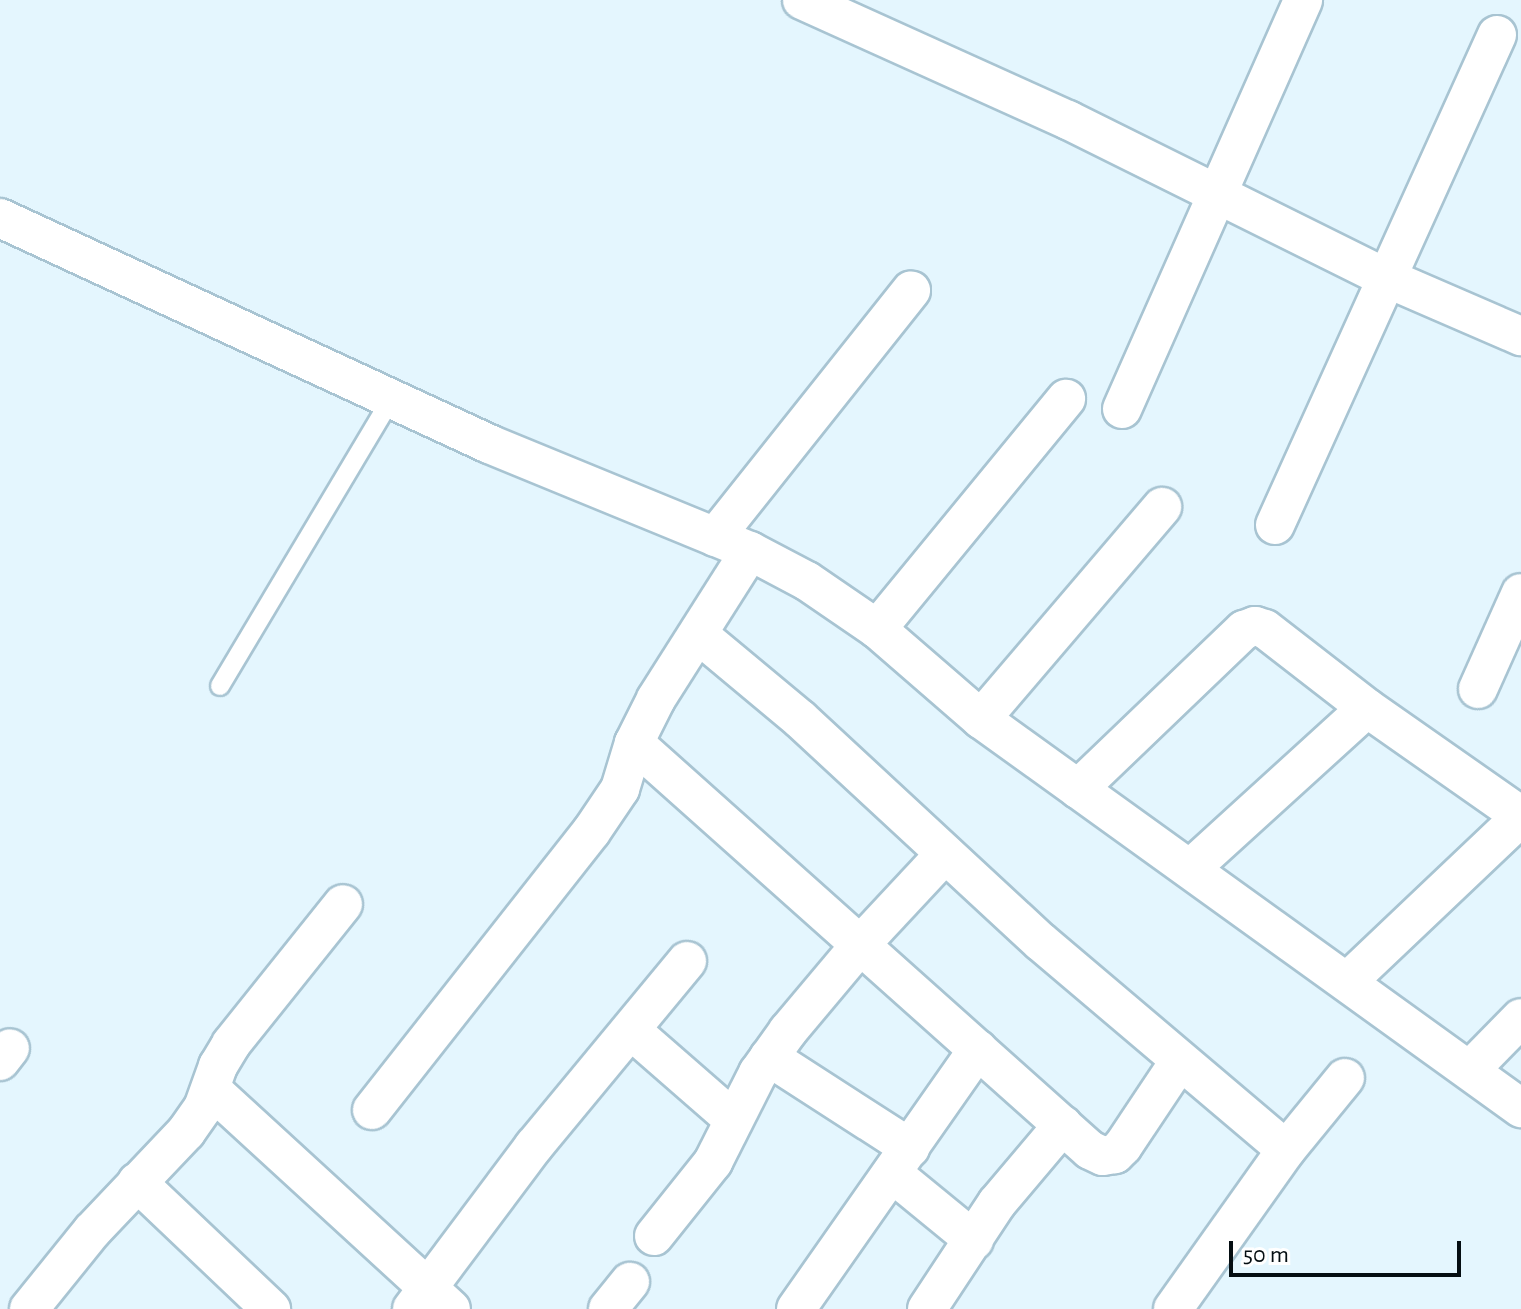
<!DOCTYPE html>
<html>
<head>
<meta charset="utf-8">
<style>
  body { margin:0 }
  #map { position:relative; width:1521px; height:1309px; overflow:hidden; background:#e4f6fe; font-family:"Alegreya Sans",sans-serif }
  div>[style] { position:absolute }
  .roads { filter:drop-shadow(2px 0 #a8c4d2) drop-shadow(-2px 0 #a8c4d2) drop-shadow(0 2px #a8c4d2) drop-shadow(0 -2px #a8c4d2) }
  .lane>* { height:18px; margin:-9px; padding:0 9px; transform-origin:9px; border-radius:9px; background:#fff }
  .street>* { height:38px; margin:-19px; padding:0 19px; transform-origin:19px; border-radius:19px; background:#fff }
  span { translate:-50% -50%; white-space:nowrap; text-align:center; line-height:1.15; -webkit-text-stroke:7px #fff; paint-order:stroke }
  .scale { position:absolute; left:1229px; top:1241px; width:232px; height:36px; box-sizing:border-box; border:4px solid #050e12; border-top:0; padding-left:10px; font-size:24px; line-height:28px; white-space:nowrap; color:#050e12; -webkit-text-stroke:6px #fff; paint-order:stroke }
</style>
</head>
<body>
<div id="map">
  <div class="roads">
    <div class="lane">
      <div style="left:220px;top:686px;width:335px;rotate:-59.2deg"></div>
    </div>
    <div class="street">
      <div style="left:802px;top:0;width:292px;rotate:24.3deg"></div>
      <div style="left:1068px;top:120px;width:358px;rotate:26.4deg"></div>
      <div style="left:1389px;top:279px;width:144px;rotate:23.4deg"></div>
      <div style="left:0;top:218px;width:539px;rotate:24.8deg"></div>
      <div style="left:489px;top:444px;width:282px;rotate:22.3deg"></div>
      <div style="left:750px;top:551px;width:64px;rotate:27.8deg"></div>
      <div style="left:807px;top:581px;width:85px;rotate:34.4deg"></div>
      <div style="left:877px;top:629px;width:138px;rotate:40.9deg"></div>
      <div style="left:981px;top:719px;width:666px;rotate:35.77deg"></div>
      <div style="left:1122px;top:409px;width:447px;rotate:-66.1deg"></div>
      <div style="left:1275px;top:525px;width:538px;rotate:-65.63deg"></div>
      <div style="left:715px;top:537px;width:315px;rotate:-51.5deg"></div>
      <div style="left:877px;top:629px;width:298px;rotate:-50.6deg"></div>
      <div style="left:698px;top:634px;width:133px;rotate:39.8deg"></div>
      <div style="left:800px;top:719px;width:328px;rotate:42.8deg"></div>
      <div style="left:1041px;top:942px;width:321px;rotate:40.3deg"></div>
      <div style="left:1478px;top:689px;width:105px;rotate:-65.9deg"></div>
      <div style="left:981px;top:719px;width:279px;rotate:-49.5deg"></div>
      <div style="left:634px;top:743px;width:611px;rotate:41.75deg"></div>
      <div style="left:1090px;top:1150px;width:14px;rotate:25deg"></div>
      <div style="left:1103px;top:1156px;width:12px;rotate:-9deg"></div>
      <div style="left:1115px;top:1154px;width:11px;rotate:-45deg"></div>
      <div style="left:1123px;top:1146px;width:101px;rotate:-56.3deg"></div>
      <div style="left:1078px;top:789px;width:230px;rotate:-43.8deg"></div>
      <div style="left:1244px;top:630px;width:12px;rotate:-20deg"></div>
      <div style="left:1255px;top:626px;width:10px;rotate:17deg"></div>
      <div style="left:1265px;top:629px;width:129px;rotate:37.8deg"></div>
      <div style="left:1367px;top:708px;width:188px;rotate:35deg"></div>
      <div style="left:1190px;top:869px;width:239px;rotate:-42.3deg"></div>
      <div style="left:1347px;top:982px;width:240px;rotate:-43.5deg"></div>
      <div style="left:632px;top:1031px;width:135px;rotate:41.1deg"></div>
      <div style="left:769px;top:1057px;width:168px;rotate:32.8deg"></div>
      <div style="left:0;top:1061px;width:16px;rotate:-52deg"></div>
      <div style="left:1471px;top:1069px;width:71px;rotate:-45.6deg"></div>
      <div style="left:212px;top:1090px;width:324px;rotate:42.5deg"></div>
      <div style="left:372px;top:1110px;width:354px;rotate:-51.8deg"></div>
      <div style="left:591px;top:832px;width:52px;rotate:-56deg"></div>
      <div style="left:620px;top:789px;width:48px;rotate:-73.1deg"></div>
      <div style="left:634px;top:743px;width:49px;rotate:-63.4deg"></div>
      <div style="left:656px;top:699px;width:175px;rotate:-57.6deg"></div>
      <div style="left:892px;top:1173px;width:106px;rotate:39.3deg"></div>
      <div style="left:137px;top:1182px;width:185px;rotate:43.5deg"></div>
      <div style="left:654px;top:1236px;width:95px;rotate:-51.4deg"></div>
      <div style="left:713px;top:1162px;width:100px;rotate:-63.2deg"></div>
      <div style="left:758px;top:1073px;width:52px;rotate:-54.5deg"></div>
      <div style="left:788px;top:1031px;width:114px;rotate:-50deg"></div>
      <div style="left:861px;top:944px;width:123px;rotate:-47deg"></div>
      <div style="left:29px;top:1309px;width:100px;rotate:-51.1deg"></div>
      <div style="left:92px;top:1231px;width:137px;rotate:-46.5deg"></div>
      <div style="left:186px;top:1132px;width:29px;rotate:-55deg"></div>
      <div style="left:203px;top:1108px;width:45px;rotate:-70.3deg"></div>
      <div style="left:218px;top:1066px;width:26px;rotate:-59deg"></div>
      <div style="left:231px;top:1044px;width:179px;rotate:-51.3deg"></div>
      <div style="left:412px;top:1309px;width:204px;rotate:-53.2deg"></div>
      <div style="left:534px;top:1146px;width:240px;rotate:-50.4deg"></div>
      <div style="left:608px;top:1309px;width:35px;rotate:-51deg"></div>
      <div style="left:796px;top:1309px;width:317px;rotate:-55deg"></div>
      <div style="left:927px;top:1309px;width:127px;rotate:-56.6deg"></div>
      <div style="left:997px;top:1203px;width:102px;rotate:-49.8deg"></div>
      <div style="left:1173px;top:1309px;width:195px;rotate:-54.6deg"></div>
      <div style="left:1286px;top:1150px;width:93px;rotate:-50.7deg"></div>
    </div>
  </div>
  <div class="scale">50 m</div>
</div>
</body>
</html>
